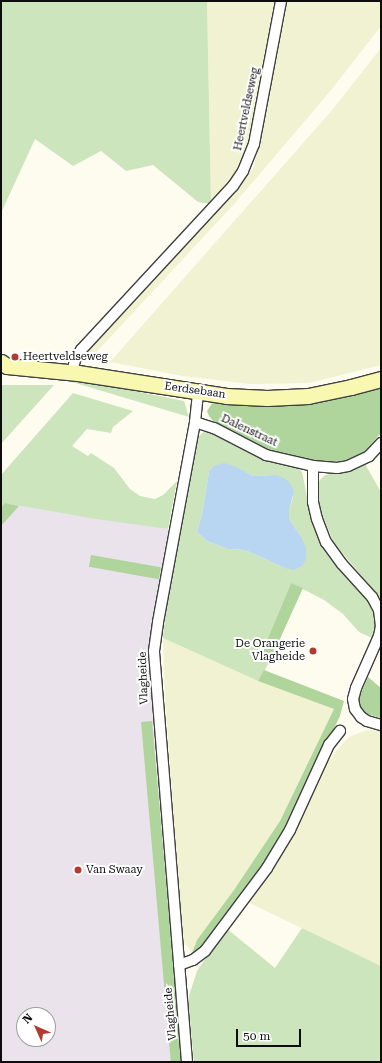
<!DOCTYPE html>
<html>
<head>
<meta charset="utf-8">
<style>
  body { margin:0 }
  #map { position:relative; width:382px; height:1063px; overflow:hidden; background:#fefcef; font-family:"Roboto Serif",serif }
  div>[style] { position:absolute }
  .industrial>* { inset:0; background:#ebe3eb }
  .farmland>* { inset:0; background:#f1f2d1 }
  .green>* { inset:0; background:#cce5bc }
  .forest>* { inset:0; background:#afd59c; transform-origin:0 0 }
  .water>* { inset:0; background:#b8d5f1 }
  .roads { filter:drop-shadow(1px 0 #404040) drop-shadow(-1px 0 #404040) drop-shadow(0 1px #404040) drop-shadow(0 -1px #404040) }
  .street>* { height:10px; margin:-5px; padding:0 5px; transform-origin:5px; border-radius:5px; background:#fff }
  .secondary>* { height:15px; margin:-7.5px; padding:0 7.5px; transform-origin:7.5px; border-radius:7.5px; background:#f8f8b0 }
  .dots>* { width:11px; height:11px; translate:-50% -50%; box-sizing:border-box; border:2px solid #fff; border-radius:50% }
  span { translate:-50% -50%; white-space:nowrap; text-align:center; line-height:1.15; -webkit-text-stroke:4px #fff; paint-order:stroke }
  .street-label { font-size:11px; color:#0d0d0d }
  .poi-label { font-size:11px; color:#0d0d0d }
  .left { translate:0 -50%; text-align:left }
  .right { translate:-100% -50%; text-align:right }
  .frame { position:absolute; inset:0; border:2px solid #0d0d0d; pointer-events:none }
  .north { position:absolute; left:16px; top:1007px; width:40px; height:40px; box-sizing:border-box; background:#fff; border:1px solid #9e9e9e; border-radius:50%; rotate:315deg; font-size:11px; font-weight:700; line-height:16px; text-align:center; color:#0d0d0d }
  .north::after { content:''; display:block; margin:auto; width:14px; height:18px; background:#b23a31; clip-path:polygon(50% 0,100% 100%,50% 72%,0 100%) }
  .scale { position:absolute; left:236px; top:1029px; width:65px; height:18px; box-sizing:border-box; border:2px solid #0d0d0d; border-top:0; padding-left:5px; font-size:12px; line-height:14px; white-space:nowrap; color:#0d0d0d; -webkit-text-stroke:3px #fff; paint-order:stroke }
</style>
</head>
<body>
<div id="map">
  <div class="industrial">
    <div style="clip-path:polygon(evenodd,1px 489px,171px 530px,150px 642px,179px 1062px,1px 1062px,1px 489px,24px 1015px,48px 1015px,48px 1039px,24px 1039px,24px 1015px)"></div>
  </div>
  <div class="farmland">
    <div style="clip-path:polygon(207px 1px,277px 1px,254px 132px,242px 165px,211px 204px)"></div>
    <div style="clip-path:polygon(284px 1px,381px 1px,381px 26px,332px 89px,235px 203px,89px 360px,80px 359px,254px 167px)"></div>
    <div style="clip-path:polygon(381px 48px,381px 365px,309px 383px,250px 384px,183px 376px,110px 362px,333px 109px)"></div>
    <div style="clip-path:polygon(163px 638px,258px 681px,334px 709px,280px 821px,234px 890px,197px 940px,192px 953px,183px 941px,165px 698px)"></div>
    <div style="clip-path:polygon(367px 730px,381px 731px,381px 966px,245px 901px,302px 815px,326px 765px,336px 751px,349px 737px)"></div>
  </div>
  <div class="green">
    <div style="clip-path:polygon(1px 1px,207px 1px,211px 204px,198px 202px,153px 165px,126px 171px,101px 151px,73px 166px,35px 139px,1px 213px)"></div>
    <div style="clip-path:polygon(76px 379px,184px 401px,189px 417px,72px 382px)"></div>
    <div style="clip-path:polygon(1px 385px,54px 385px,1px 444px)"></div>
    <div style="clip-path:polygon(73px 393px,133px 411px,113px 427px,111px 433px,87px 429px,72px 446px,88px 456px,91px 453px,114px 468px,130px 489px,140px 496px,155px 499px,163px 495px,177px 481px,168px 529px,96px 519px,5px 503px,1px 508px,1px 475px)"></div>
    <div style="clip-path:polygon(evenodd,204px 432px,215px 434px,252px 454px,298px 468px,302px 472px,310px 511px,374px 609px,377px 624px,372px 638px,359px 632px,343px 614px,324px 600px,291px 583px,260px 657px,270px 661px,258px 681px,163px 638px,165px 616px,196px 444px,199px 436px,204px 432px,209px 472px,245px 472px,253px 476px,275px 475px,293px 497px,289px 510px,289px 519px,300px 535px,285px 568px,245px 550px,228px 549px,207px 541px,197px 532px,202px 514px,209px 472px)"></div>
    <div style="clip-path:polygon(365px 464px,381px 492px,381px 599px,334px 543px,323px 517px,316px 492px,319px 481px,325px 475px,346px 471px)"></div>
    <div style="clip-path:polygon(226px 928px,275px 968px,302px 928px,381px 966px,381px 1062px,194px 1062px,188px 999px,197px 971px)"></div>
  </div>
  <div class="forest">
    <div style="clip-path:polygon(381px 384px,381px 433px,361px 455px,345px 461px,316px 462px,280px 454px,262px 447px,226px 429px,214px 422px,209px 416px,207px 411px,213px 402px,218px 401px)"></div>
    <div style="clip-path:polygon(5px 503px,19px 506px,1px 526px,1px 508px)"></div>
    <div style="left:91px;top:555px;width:71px;height:12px;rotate:10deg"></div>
    <div style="clip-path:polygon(291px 583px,303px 588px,270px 661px,260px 657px)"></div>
    <div style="clip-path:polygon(264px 670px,344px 701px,340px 716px,285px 831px,264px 863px,202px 949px,192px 953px,197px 940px,234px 890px,280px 821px,334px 709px,258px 681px)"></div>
    <div style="clip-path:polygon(368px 677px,381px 688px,381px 718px,367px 714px,359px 708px,358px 700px)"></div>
    <div style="left:152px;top:721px;width:342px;height:11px;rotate:85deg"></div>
  </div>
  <div class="water">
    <div style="clip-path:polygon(224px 463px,234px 466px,253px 476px,275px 475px,284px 478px,290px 483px,294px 491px,289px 510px,289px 519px,300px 535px,306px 548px,306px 559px,302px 566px,294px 570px,285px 568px,245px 550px,228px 549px,207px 541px,197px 532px,202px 514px,209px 472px,214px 466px)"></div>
  </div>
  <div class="roads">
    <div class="street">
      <div style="left:72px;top:373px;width:13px;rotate:-77deg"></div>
      <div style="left:75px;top:360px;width:12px;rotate:-59deg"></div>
      <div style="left:81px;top:350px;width:224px;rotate:-47.2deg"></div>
      <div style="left:233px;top:186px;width:18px;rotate:-56deg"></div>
      <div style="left:243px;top:171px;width:29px;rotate:-68deg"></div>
      <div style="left:254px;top:144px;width:146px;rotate:-79.3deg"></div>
      <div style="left:195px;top:422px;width:20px;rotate:18deg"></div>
      <div style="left:214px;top:428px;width:59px;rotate:27.4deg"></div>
      <div style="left:266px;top:455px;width:48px;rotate:13.2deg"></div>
      <div style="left:313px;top:466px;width:24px;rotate:5deg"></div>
      <div style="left:337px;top:468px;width:11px;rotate:-10deg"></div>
      <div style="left:348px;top:466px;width:23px;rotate:-25deg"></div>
      <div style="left:369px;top:456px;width:18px;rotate:-47deg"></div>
      <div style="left:313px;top:466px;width:36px;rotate:90deg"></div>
      <div style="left:313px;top:502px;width:17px;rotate:77deg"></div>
      <div style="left:317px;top:519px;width:25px;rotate:69deg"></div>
      <div style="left:326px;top:542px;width:27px;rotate:54deg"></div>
      <div style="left:342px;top:564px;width:45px;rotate:47.7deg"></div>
      <div style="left:372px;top:597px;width:15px;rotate:62deg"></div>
      <div style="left:379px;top:610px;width:16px;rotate:83deg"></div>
      <div style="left:381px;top:626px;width:10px;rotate:101deg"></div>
      <div style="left:379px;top:636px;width:57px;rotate:113.9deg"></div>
      <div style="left:356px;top:688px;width:11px;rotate:105deg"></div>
      <div style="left:353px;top:699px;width:10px;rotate:79deg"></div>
      <div style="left:355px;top:709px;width:10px;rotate:53deg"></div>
      <div style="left:361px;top:717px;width:7px;rotate:34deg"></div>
      <div style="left:367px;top:721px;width:15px;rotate:16deg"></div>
      <div style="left:179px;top:965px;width:15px;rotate:-20deg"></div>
      <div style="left:193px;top:960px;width:15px;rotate:-37deg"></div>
      <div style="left:205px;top:951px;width:104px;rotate:-53.2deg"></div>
      <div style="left:267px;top:868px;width:44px;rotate:-58.8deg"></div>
      <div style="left:290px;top:830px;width:94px;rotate:-65.4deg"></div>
      <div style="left:329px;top:745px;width:18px;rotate:-52deg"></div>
      <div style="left:187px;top:1062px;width:412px;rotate:-94.6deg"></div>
      <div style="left:154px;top:651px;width:29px;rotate:-82deg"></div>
      <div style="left:158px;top:622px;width:203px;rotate:-79.5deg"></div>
      <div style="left:195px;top:422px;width:30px;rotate:-84deg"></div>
    </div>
    <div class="secondary">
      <div style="left:1px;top:362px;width:7px;rotate:34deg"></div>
      <div style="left:7px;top:366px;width:71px;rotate:5.6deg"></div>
      <div style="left:78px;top:373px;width:150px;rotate:8.8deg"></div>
      <div style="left:226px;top:396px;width:41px;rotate:2.8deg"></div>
      <div style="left:267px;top:398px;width:41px;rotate:-2.8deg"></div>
      <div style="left:308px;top:396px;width:44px;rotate:-11.8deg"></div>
      <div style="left:351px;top:387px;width:31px;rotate:-15deg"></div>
    </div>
  </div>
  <div class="dots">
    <div style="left:15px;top:357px;background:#b23a31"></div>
    <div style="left:313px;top:651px;background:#b23a31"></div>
    <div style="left:78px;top:870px;background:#b23a31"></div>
  </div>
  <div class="street-label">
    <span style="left:247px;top:109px;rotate:-78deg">Heertveldseweg</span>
    <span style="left:195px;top:391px;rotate:8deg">Eerdsebaan</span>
    <span style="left:249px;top:431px;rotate:25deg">Dalenstraat</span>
    <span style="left:144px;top:678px;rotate:-92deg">Vlagheide</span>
    <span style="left:171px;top:1014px;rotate:-95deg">Vlagheide</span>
  </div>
  <div class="poi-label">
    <span class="left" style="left:23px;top:357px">Heertveldseweg</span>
    <span class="right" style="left:305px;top:651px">De Orangerie<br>Vlagheide</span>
    <span class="left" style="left:86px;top:870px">Van Swaay</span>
  </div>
  <div class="frame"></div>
  <div class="north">N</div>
  <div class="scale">50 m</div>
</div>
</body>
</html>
